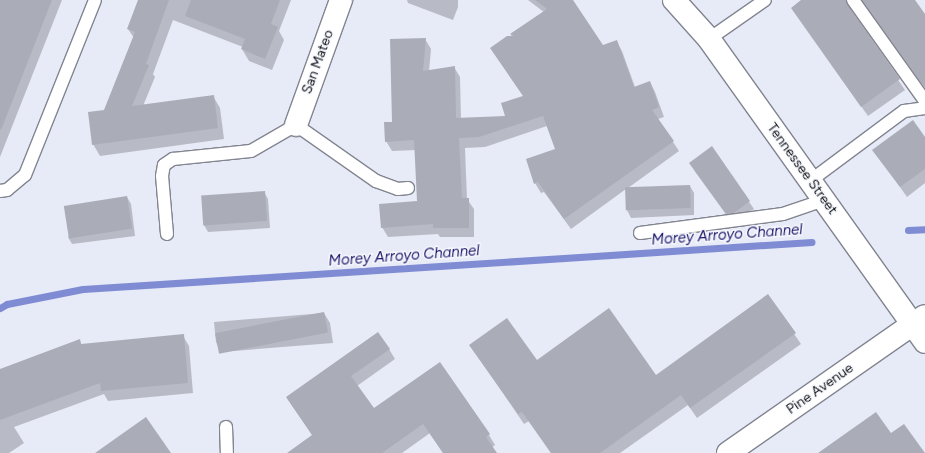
<!DOCTYPE html>
<html>
<head>
<meta charset="utf-8">
<style>
  body { margin:0 }
  #map { position:relative; width:925px; height:453px; overflow:hidden; background:#e7eaf7; font-family:Figtree,sans-serif }
  div>[style] { position:absolute }
  .shadow>* { inset:0; background:#0003 }
  .stream>* { height:7px; margin:-3.5px; padding:0 3.5px; transform-origin:3.5px; border-radius:3.5px; background:#7f8cd3 }
  .building>* { inset:0; background:#aaadb8; transform-origin:0 0 }
  .roads { filter:drop-shadow(1px 0 #828590) drop-shadow(-1px 0 #828590) drop-shadow(0 1px #828590) drop-shadow(0 -1px #828590) }
  .service>* { height:12px; margin:-6px; padding:0 6px; transform-origin:6px; border-radius:6px; background:#fff }
  .minor>* { height:22px; margin:-11px; padding:0 11px; transform-origin:11px; border-radius:11px; background:#fff }
  .tertiary>* { height:22px; margin:-11px; padding:0 11px; transform-origin:11px; border-radius:11px; background:#fff }
  .secondary>* { height:22px; margin:-11px; padding:0 11px; transform-origin:11px; border-radius:11px; background:#fff }
  span { translate:-50% -50%; white-space:nowrap; text-align:center; line-height:1.15; -webkit-text-stroke:3px #f6f8fd; paint-order:stroke }
  .street-label { font-size:14px; color:#16171b }
  .water-label { font-size:15px; color:#1c186b; font-style:italic }
</style>
</head>
<body>
<div id="map">
  <div class="shadow">
    <div style="clip-path:polygon(0 0,62px 0,0 157px)"></div>
    <div style="clip-path:polygon(139px 0,291px 0,279px 31px,284px 40px,272px 70px,249px 61px,242px 49px,243px 47px,173px 20px,153px 74px,155px 77px,143px 106px,213px 96px,220px 108px,224px 139px,100px 156px,93px 144px,134px 38px,128px 29px)"></div>
    <div style="clip-path:polygon(407px 0,458px 0,458px 7px,453px 20px,408px 3px)"></div>
    <div style="clip-path:polygon(528px 0,571px 0,603px 46px,616px 41px,622px 51px,635px 87px,650px 82px,655px 92px,664px 117px,658px 119px,679px 151px,628px 188px,690px 186px,694px 193px,694px 215px,631px 218px,627px 210px,626px 189px,571px 229px,544px 192px,541px 193px,535px 183px,556px 150px,547px 126px,485px 147px,465px 148px,467px 199px,474px 209px,474px 237px,440px 237px,438px 234px,388px 237px,382px 227px,418px 202px,416px 150px,392px 151px,386px 141px,425px 39px,431px 49px,429px 71px,454px 67px,460px 77px,461px 119px,506px 117px,524px 97px,511px 35px,538px 17px,561px 25px)"></div>
    <div style="clip-path:polygon(803px 0,914px 0,925px 16px,925px 81px,921px 83px,866px 6px,862px 3px,851px 8px,852px 13px,905px 90px,868px 116px,792px 8px)"></div>
    <div style="clip-path:polygon(925px 138px,925px 183px,907px 197px,874px 150px)"></div>
    <div style="clip-path:polygon(712px 148px,754px 209px,738px 220px,731px 221px,694px 170px)"></div>
    <div style="clip-path:polygon(264px 192px,268px 199px,270px 228px,208px 232px,204px 225px)"></div>
    <div style="clip-path:polygon(127px 197px,131px 204px,135px 236px,72px 244px,68px 237px)"></div>
    <div style="clip-path:polygon(768px 296px,801px 344px,697px 418px,688px 405px,620px 453px,551px 453px,529px 421px,524px 424px,470px 345px,536px 361px,656px 376px)"></div>
    <div style="clip-path:polygon(324px 313px,330px 323px,333px 343px,221px 352px,216px 342px,214px 322px)"></div>
    <div style="clip-path:polygon(183px 336px,189px 346px,193px 393px,108px 401px,104px 394px,14px 427px,24px 443px,9px 453px,0 453px,0 380px,79px 340px,82px 345px)"></div>
    <div style="clip-path:polygon(389px 349px,395px 359px,357px 386px,373px 409px,440px 364px,489px 435px,495px 445px,491px 448px,495px 453px,443px 453px,430px 433px,402px 453px,289px 453px,313px 436px,287px 398px)"></div>
  </div>
  <div class="stream">
    <div style="left:908px;top:230px;width:17px;rotate:-3deg"></div>
    <div style="left:0;top:308px;width:8px;rotate:-30deg"></div>
    <div style="left:7px;top:304px;width:77px;rotate:-11.2deg"></div>
    <div style="left:83px;top:289px;width:730px;rotate:-3.69deg"></div>
  </div>
  <div class="building">
    <div style="clip-path:polygon(0 0,52px 0,1px 130px,0 129px)"></div>
    <div style="clip-path:polygon(138px 0,169px 0,146px 64px,149px 65px,132px 106px,214px 95px,218px 128px,92px 145px,88px 112px,104px 110px,135px 32px,127px 29px)"></div>
    <div style="clip-path:polygon(191px 0,280px 0,271px 24px,278px 27px,265px 59px,241px 49px,245px 39px,185px 16px)"></div>
    <div style="clip-path:polygon(535px 0,573px 0,603px 45px,617px 40px,634px 87px,650px 81px,659px 107px,652px 110px,674px 141px,564px 219px,538px 182px,534px 184px,526px 159px,555px 149px,543px 116px,479px 137px,459px 138px,462px 198px,469px 198px,469px 228px,433px 228px,433px 224px,381px 228px,379px 204px,417px 201px,414px 140px,385px 142px,384px 122px,392px 122px,390px 39px,426px 38px,423px 71px,455px 66px,456px 118px,505px 116px,501px 103px,523px 96px,490px 48px,507px 36px,514px 36px,510px 34px,547px 9px)"></div>
    <div style="clip-path:polygon(801px 0,846px 0,847px 4px,900px 79px,861px 107px,791px 8px)"></div>
    <div style="clip-path:polygon(862px 0,915px 0,925px 14px,925px 88px)"></div>
    <div style="clip-path:polygon(913px 120px,925px 137px,925px 169px,900px 187px,872px 150px)"></div>
    <div style="clip-path:polygon(712px 146px,750px 201px,734px 213px,726px 214px,689px 163px)"></div>
    <div style="left:690px;top:185px;width:23px;height:65px;rotate:88deg"></div>
    <div style="left:265px;top:191px;width:30px;height:64px;rotate:86deg"></div>
    <div style="left:127px;top:196px;width:33px;height:64px;rotate:81deg"></div>
    <div style="clip-path:polygon(768px 294px,796px 333px,690px 408px,681px 395px,600px 453px,551px 453px,522px 412px,518px 414px,469px 345px,507px 318px,537px 360px,609px 308px,656px 375px)"></div>
    <div style="left:324px;top:312px;width:21px;height:111px;rotate:79deg"></div>
    <div style="clip-path:polygon(378px 332px,390px 349px,351px 376px,374px 408px,440px 362px,490px 434px,486px 437px,497px 453px,443px 453px,423px 424px,382px 453px,287px 453px,312px 435px,286px 397px)"></div>
    <div style="clip-path:polygon(184px 334px,188px 383px,101px 391px,100px 383px,0 420px,0 369px,80px 339px,81px 344px)"></div>
    <div style="clip-path:polygon(876px 412px,891px 433px,904px 424px,925px 453px,818px 453px)"></div>
    <div style="clip-path:polygon(146px 417px,171px 453px,95px 453px)"></div>
  </div>
  <div class="roads">
    <div class="service">
      <div style="left:853px;top:0;width:124px;rotate:54.5deg"></div>
      <div style="left:709px;top:39px;width:68px;rotate:-34.9deg"></div>
      <div style="left:810px;top:181px;width:117px;rotate:-36.7deg"></div>
      <div style="left:904px;top:111px;width:21px;rotate:-8deg"></div>
      <div style="left:0;top:191px;width:7px;rotate:-8deg"></div>
      <div style="left:7px;top:190px;width:23px;rotate:-40deg"></div>
      <div style="left:25px;top:175px;width:188px;rotate:-68.2deg"></div>
      <div style="left:640px;top:233px;width:144px;rotate:-7.6deg"></div>
      <div style="left:783px;top:214px;width:43px;rotate:-18.9deg"></div>
      <div style="left:167px;top:234px;width:58px;rotate:-94.9deg"></div>
      <div style="left:162px;top:176px;width:11px;rotate:-80deg"></div>
      <div style="left:164px;top:165px;width:11px;rotate:-34deg"></div>
      <div style="left:173px;top:159px;width:78px;rotate:-5.9deg"></div>
      <div style="left:251px;top:151px;width:52px;rotate:-30deg"></div>
      <div style="left:296px;top:125px;width:98px;rotate:35deg"></div>
      <div style="left:376px;top:181px;width:23px;rotate:20deg"></div>
      <div style="left:398px;top:189px;width:10px;rotate:-6deg"></div>
      <div style="left:226px;top:427px;width:26px;rotate:88deg"></div>
    </div>
    <div class="minor">
      <div style="left:296px;top:125px;width:133px;rotate:-70.2deg"></div>
      <div style="left:728px;top:453px;width:226px;rotate:-34.9deg"></div>
    </div>
    <div class="tertiary">
      <div style="left:913px;top:324px;width:14px;rotate:-34deg"></div>
    </div>
    <div class="secondary">
      <div style="left:674px;top:0;width:52px;rotate:48.1deg"></div>
      <div style="left:709px;top:39px;width:372px;rotate:54.5deg"></div>
    </div>
  </div>
  <div class="street-label">
    <span style="left:318px;top:62px;rotate:-70deg">San Mateo</span>
    <span style="left:802px;top:169px;rotate:54deg">Tennessee Street</span>
    <span style="left:820px;top:389px;rotate:-35deg">Pine Avenue</span>
  </div>
  <div class="water-label">
    <span style="left:727px;top:235px;rotate:-4deg">Morey Arroyo Channel</span>
    <span style="left:404px;top:256px;rotate:-4deg">Morey Arroyo Channel</span>
  </div>
</div>
</body>
</html>
